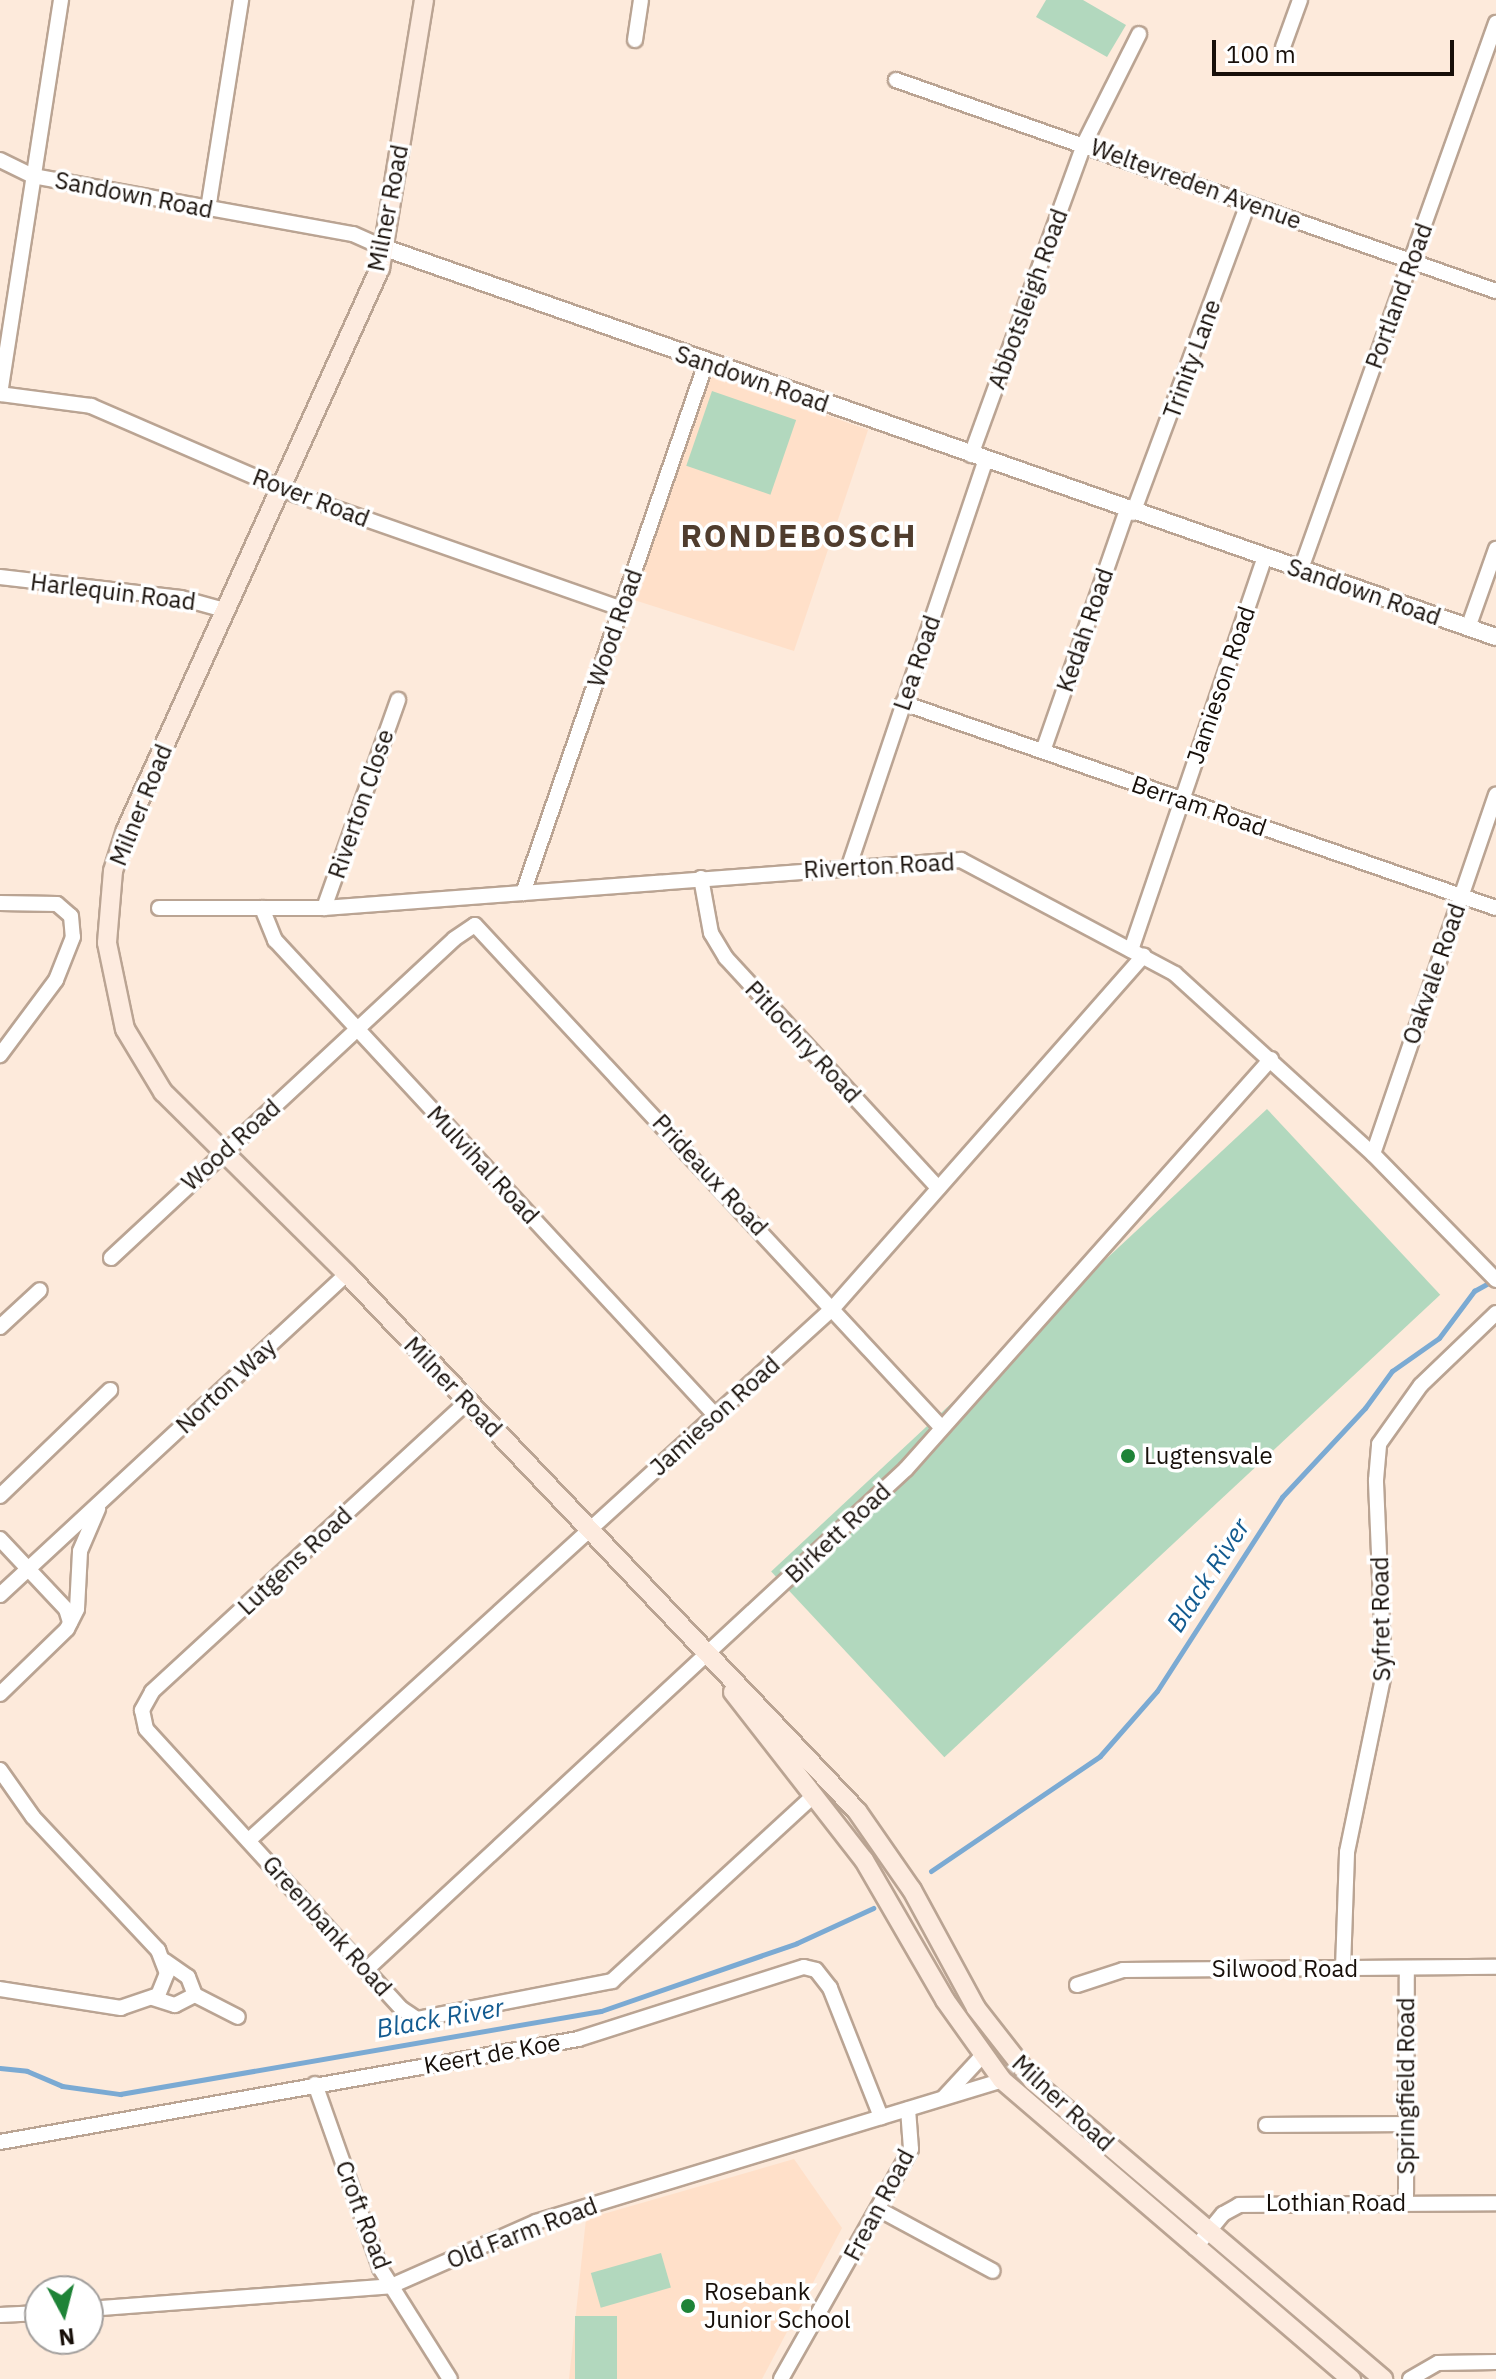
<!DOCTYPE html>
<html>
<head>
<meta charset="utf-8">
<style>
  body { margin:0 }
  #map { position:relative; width:1496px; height:2379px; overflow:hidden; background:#fdeadb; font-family:"IBM Plex Sans",sans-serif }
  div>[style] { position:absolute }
  .built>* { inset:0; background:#ffe0c9 }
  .green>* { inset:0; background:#b2d8be; transform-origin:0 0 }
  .stream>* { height:5px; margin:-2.5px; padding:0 2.5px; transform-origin:2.5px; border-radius:2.5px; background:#7baad3 }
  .roads { filter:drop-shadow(2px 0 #baa493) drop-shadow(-2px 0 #baa493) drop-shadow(0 2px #baa493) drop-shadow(0 -2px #baa493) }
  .minor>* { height:14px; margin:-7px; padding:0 7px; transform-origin:7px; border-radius:7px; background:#fff }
  .tertiary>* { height:16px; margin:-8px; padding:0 8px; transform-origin:8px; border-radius:8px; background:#fff }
  .secondary>* { height:18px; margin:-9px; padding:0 9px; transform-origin:9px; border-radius:9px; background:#fdebdf }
  .dots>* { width:22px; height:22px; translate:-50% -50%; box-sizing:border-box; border:4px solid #fff; border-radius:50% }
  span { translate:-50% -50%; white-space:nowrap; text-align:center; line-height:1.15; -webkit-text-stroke:7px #fff; paint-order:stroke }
  .street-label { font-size:24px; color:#170f09 }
  .poi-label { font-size:24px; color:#170f09 }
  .left { translate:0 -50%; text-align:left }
  .water-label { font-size:26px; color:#135b90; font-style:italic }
  .district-label { font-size:32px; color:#503d2e; font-weight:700; letter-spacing:2px }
  .north { position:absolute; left:24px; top:2275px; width:80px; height:80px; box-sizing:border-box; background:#fff; border:2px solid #a29f9d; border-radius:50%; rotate:173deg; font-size:22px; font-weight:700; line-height:32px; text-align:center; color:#170f09 }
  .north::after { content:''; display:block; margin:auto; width:28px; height:36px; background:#1e8337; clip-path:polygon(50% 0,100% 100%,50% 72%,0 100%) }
  .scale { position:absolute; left:1212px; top:40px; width:242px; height:36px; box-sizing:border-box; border:4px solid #170f09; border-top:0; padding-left:10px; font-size:24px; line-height:28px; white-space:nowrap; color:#170f09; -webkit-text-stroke:6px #fff; paint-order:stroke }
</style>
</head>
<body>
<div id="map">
  <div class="built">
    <div style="clip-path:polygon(716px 375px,868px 430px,794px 651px,631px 599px,707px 380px)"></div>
    <div style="clip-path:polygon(794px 2159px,842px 2228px,762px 2379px,569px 2379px,586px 2219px)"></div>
  </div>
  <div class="green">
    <div style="clip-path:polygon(1046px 0,1083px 0,1126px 25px,1107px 57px,1036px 17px)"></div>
    <div style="left:712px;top:391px;width:89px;height:79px;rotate:19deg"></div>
    <div style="left:1267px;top:1109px;width:254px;height:678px;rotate:47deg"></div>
    <div style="left:661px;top:2253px;width:36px;height:73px;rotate:74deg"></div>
    <div style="left:575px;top:2316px;width:42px;height:63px"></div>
  </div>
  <div class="stream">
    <div style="left:931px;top:1871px;width:204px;rotate:-34.2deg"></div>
    <div style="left:1100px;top:1756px;width:86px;rotate:-48.8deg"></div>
    <div style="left:1157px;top:1691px;width:231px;rotate:-57.2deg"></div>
    <div style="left:1282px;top:1497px;width:122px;rotate:-47deg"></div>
    <div style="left:1365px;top:1408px;width:46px;rotate:-53.9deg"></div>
    <div style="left:1392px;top:1371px;width:57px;rotate:-35.1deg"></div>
    <div style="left:1439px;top:1338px;width:59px;rotate:-53.3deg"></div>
    <div style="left:1474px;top:1291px;width:21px;rotate:-29deg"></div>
    <div style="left:0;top:2068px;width:27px;rotate:6deg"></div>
    <div style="left:27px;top:2071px;width:38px;rotate:23deg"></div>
    <div style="left:62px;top:2086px;width:59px;rotate:7.9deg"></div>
    <div style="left:120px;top:2094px;width:488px;rotate:-9.8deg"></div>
    <div style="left:601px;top:2011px;width:207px;rotate:-19.1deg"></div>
    <div style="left:797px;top:1943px;width:84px;rotate:-24.7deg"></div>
  </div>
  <div class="roads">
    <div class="minor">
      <div style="left:635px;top:40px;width:40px;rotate:-81.5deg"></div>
      <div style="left:1283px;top:47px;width:50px;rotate:-70.1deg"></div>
      <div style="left:896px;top:80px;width:636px;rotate:19.38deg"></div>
      <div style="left:0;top:160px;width:37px;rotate:26deg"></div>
      <div style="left:33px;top:176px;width:325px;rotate:10.3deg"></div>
      <div style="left:353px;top:234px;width:35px;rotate:24deg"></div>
      <div style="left:208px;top:209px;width:212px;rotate:-81deg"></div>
      <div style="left:0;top:394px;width:92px;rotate:7.5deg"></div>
      <div style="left:91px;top:406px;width:224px;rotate:23.4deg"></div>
      <div style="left:297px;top:495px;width:344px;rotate:19.3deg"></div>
      <div style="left:0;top:394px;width:399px;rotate:-81.2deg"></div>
      <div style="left:971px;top:455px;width:331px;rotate:-70deg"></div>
      <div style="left:1084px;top:144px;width:123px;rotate:-63.4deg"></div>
      <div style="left:1133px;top:513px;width:330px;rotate:-69.6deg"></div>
      <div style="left:1301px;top:569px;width:580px;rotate:-70.35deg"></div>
      <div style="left:0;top:577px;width:182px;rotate:6.6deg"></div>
      <div style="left:181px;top:598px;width:46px;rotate:15.3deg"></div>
      <div style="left:1468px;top:628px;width:84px;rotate:-70.5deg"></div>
      <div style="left:903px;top:703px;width:627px;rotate:19.07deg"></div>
      <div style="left:1043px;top:751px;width:255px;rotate:-70.8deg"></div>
      <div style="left:849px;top:866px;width:428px;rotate:-71.4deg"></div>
      <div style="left:701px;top:878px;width:56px;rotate:79.7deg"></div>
      <div style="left:711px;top:933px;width:29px;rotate:59deg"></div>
      <div style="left:726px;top:958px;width:313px;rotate:47.3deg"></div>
      <div style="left:523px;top:893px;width:561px;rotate:-70.95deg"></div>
      <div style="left:0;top:903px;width:57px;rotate:1deg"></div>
      <div style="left:57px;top:904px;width:18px;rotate:41deg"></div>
      <div style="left:71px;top:916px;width:21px;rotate:85deg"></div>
      <div style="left:73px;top:937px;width:46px;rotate:111.6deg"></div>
      <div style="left:56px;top:980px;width:94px;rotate:126.7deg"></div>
      <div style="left:159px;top:908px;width:165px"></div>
      <div style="left:324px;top:908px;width:639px;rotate:-4.31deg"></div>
      <div style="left:961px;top:860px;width:242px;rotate:28deg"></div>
      <div style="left:1175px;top:974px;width:268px;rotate:42.3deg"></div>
      <div style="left:1373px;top:1154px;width:176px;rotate:45.7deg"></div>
      <div style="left:262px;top:908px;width:35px;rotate:68deg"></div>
      <div style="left:275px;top:940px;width:647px;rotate:47.19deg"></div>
      <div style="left:324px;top:908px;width:221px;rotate:-70.4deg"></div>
      <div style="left:475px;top:925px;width:686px;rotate:47.13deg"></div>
      <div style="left:1131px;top:950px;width:415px;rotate:-71.2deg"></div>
      <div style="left:1373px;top:1154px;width:380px;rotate:-71.1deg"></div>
      <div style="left:111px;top:1258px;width:468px;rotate:-42.9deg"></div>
      <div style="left:454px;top:939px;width:25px;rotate:-34deg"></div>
      <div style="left:0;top:1327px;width:54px;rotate:-42.8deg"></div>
      <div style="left:467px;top:1402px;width:428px;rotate:137.4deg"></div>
      <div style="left:152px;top:1692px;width:21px;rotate:119deg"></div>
      <div style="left:142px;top:1710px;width:19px;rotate:78deg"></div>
      <div style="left:146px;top:1729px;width:379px;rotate:47.6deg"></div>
      <div style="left:402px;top:2009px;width:18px;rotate:34deg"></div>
      <div style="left:417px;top:2019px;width:199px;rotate:-11deg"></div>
      <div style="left:612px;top:1981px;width:275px;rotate:-42.6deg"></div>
      <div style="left:0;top:1496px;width:153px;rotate:-43.9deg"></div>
      <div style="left:0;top:1539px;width:96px;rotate:46.7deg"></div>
      <div style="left:66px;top:1609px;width:14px;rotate:73deg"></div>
      <div style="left:0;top:1595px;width:473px;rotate:-42.8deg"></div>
      <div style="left:0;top:1694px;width:93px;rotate:-44.1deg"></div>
      <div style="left:67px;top:1629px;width:22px;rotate:-63deg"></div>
      <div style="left:77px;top:1609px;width:58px;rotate:-87deg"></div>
      <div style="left:80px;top:1551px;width:46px;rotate:-66.8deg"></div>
      <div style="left:0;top:1770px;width:57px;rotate:54.9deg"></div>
      <div style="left:33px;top:1817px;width:183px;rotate:46.8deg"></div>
      <div style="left:158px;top:1950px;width:25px;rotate:69deg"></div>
      <div style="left:167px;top:1973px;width:24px;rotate:112deg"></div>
      <div style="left:158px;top:1995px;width:39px;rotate:161deg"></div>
      <div style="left:121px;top:2008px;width:122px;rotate:-171.1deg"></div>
      <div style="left:249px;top:1840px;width:790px;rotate:-42.33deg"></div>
      <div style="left:833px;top:1308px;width:470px;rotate:-48.6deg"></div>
      <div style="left:165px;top:1961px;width:28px;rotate:35deg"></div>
      <div style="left:188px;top:1977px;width:19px;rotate:69deg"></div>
      <div style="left:1343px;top:1968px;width:116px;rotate:-88deg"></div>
      <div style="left:1347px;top:1852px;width:183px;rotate:-78.3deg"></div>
      <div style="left:1384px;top:1673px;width:193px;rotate:-92.4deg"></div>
      <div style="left:1376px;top:1480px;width:36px;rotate:-85deg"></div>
      <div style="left:1379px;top:1444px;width:72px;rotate:-54.6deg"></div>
      <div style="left:1421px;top:1385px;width:104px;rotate:-43.8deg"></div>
      <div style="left:367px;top:1969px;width:735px;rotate:-42.85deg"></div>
      <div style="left:906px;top:1469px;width:549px;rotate:-48.32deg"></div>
      <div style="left:1077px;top:1985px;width:48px;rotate:-18.1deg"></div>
      <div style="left:1123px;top:1970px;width:373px;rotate:-0.5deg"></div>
      <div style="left:195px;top:1995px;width:48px;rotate:27.1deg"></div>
      <div style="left:153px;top:1998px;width:23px;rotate:18deg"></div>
      <div style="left:175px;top:2005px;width:22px;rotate:-27deg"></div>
      <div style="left:315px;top:2084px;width:195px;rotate:70.5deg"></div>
      <div style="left:380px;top:2268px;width:131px;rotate:57.8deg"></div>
      <div style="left:945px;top:2096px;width:54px;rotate:-47.2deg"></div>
      <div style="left:1266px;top:2125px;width:140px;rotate:-0.4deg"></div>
      <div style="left:0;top:2142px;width:587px;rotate:-10.1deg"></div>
      <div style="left:578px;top:2039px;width:237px;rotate:-17.7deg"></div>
      <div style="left:804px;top:1967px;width:12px;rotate:14deg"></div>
      <div style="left:816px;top:1970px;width:23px;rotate:52deg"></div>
      <div style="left:830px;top:1988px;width:139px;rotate:68.4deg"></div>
      <div style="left:1406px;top:2203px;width:235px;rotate:-89.8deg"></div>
      <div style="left:880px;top:2210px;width:128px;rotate:28.4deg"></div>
      <div style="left:1195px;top:2248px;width:44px;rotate:-50.5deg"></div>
      <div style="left:1223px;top:2214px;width:18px;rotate:-29deg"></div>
      <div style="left:1239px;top:2205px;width:257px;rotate:-0.4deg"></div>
      <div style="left:88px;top:2309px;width:304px;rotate:-4.3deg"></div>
      <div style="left:391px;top:2286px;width:158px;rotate:-23.8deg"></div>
      <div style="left:536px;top:2222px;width:487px;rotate:-16.9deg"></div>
      <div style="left:0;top:2315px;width:40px;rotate:-2.9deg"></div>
      <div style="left:781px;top:2379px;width:264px;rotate:-60.5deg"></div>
      <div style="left:911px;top:2149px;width:40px;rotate:-94.3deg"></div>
      <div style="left:1410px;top:2379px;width:32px;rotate:-30deg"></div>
      <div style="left:1438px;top:2363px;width:58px;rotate:-1deg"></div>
    </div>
    <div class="tertiary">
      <div style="left:385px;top:248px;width:1177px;rotate:19.3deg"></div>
    </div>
    <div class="secondary">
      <div style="left:424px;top:0;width:272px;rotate:99.3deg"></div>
      <div style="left:380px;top:268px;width:617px;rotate:114.32deg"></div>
      <div style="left:126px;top:830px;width:43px;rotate:107.6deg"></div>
      <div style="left:113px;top:871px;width:72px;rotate:94.8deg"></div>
      <div style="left:107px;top:943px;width:88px;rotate:78.2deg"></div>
      <div style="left:125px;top:1029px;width:74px;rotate:58.9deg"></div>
      <div style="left:163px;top:1092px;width:259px;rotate:44.7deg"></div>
      <div style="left:347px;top:1274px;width:741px;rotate:46.48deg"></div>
      <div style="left:857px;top:1811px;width:96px;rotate:55.2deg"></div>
      <div style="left:912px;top:1890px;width:134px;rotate:61.5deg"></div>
      <div style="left:976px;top:2008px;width:93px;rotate:52deg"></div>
      <div style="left:1033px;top:2081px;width:460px;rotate:40.4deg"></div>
      <div style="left:733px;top:1692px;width:213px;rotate:52.1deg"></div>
      <div style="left:864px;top:1860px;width:162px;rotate:59.9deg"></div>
      <div style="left:945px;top:2000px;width:98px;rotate:54.5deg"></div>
      <div style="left:1002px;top:2080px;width:460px;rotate:40.6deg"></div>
    </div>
  </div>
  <div class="dots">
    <div style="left:1128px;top:1456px;background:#1e8337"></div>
    <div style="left:688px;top:2306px;background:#1e8337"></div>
  </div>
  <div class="street-label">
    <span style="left:1196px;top:184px;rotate:20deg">Weltevreden Avenue</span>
    <span style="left:134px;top:195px;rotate:11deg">Sandown Road</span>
    <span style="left:388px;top:208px;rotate:-79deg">Milner Road</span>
    <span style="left:1399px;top:296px;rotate:-70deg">Portland Road</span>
    <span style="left:1028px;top:299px;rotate:-70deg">Abbotsleigh Road</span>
    <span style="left:1192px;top:359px;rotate:-70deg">Trinity Lane</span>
    <span style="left:752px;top:379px;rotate:19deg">Sandown Road</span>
    <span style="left:311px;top:498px;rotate:21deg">Rover Road</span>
    <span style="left:113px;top:592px;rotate:7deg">Harlequin Road</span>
    <span style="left:1364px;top:592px;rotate:19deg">Sandown Road</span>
    <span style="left:615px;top:628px;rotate:-71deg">Wood Road</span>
    <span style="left:1085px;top:630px;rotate:-71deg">Kedah Road</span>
    <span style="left:917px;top:663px;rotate:-71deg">Lea Road</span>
    <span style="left:1221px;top:685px;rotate:-71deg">Jamieson Road</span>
    <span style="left:361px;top:804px;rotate:-71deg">Riverton Close</span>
    <span style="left:141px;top:805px;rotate:-68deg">Milner Road</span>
    <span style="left:1199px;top:806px;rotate:19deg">Berram Road</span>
    <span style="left:879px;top:866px;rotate:-3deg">Riverton Road</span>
    <span style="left:1434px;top:974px;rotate:-71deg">Oakvale Road</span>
    <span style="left:803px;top:1042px;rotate:47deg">Pitlochry Road</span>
    <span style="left:231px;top:1145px;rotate:-42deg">Wood Road</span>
    <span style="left:483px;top:1165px;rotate:47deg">Mulvihal Road</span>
    <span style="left:710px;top:1175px;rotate:47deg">Prideaux Road</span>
    <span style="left:226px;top:1386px;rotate:-43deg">Norton Way</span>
    <span style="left:453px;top:1387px;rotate:46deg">Milner Road</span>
    <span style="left:715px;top:1416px;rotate:-42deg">Jamieson Road</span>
    <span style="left:838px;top:1533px;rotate:-43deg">Birkett Road</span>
    <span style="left:295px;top:1561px;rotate:-43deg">Lutgens Road</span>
    <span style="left:1381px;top:1619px;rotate:-91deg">Syfret Road</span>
    <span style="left:327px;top:1926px;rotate:48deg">Greenbank Road</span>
    <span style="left:1285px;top:1969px">Silwood Road</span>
    <span style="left:492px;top:2054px;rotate:-10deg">Keert de Koe</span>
    <span style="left:1406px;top:2086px;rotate:-90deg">Springfield Road</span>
    <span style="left:1063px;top:2103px;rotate:43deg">Milner Road</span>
    <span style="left:1336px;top:2203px">Lothian Road</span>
    <span style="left:879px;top:2205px;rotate:-62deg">Frean Road</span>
    <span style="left:363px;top:2215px;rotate:69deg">Croft Road</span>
    <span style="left:522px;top:2233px;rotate:-21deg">Old Farm Road</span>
  </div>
  <div class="poi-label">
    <span class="left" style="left:1144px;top:1456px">Lugtensvale</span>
    <span class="left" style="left:704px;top:2306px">Rosebank<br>Junior School</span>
  </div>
  <div class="water-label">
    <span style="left:1208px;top:1575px;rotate:-57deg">Black River</span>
    <span style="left:440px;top:2018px;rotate:-10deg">Black River</span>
  </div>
  <div class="district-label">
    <span style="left:799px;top:535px">RONDEBOSCH</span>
  </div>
  <div class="north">N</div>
  <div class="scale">100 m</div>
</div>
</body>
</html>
